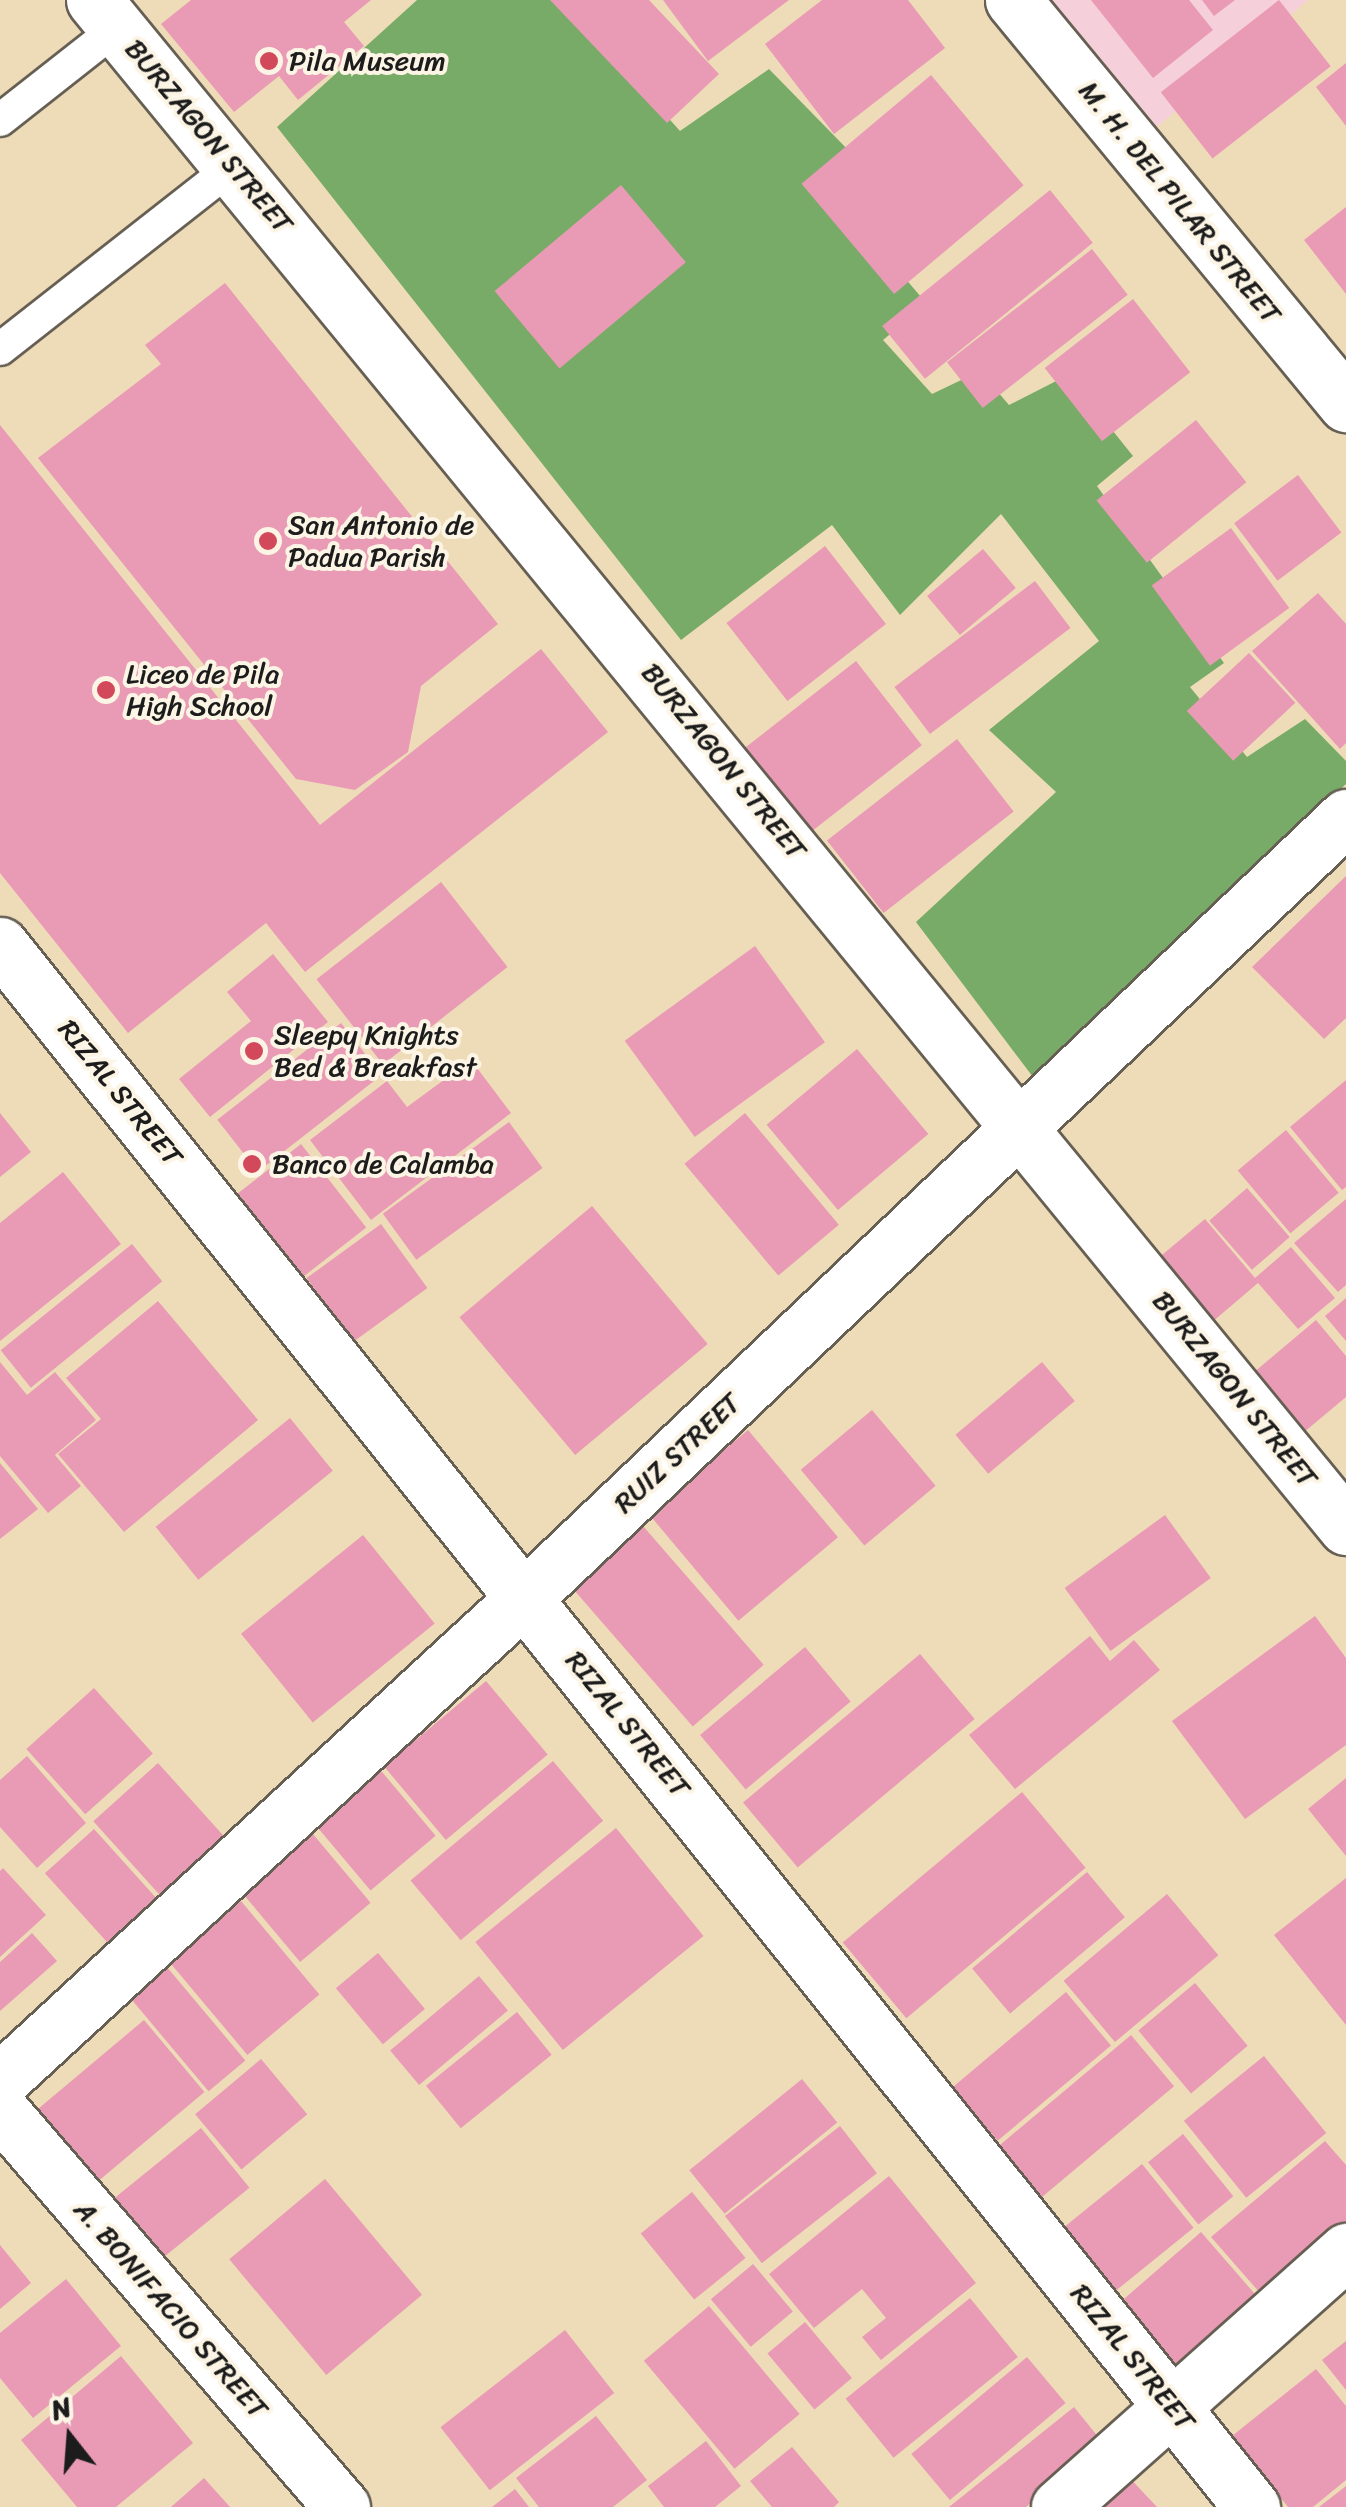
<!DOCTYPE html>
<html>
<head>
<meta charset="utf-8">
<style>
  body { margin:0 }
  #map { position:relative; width:1346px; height:2507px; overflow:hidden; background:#eedcb9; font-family:Sriracha,sans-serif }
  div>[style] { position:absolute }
  .built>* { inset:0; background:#f5cfda }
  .forest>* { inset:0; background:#78ab67 }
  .building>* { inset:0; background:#e99ab4; transform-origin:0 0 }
  .roads { filter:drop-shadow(2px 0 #665f53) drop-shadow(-2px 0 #665f53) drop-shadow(0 2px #665f53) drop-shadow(0 -2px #665f53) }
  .lane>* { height:32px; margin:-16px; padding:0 16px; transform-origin:16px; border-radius:16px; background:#fff }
  .street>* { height:55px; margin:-27.5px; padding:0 27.5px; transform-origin:27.5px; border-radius:27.5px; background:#fff }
  .secondary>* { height:55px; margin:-27.5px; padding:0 27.5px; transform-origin:27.5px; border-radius:27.5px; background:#fff }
  .dots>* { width:28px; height:28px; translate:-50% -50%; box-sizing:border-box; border:5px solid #fcf5e5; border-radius:50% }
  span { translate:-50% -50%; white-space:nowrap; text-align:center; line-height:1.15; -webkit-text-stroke:8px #fcf5e5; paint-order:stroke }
  .poi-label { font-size:28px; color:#1c1c1c }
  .left { translate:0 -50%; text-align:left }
  .street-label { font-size:28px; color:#1c1c1c }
  .north { position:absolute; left:20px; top:2387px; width:100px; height:100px; -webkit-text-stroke:8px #fcf5e5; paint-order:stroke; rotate:343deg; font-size:28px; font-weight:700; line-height:40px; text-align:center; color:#1c1c1c }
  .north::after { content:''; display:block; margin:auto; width:35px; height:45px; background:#1c1c1c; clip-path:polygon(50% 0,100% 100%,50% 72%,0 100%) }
</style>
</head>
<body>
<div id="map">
  <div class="built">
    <div style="clip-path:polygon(1026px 0,1308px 0,1145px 137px)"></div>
  </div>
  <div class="forest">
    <div style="clip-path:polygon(417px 0,563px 0,680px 131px,769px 69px,854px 156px,824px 183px,927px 304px,883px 340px,932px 394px,980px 371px,1009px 405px,1068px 375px,1133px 456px,1097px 486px,1224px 663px,1190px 687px,1247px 757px,1305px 719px,1346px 761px,1346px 784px,1036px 1081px,916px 922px,1056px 792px,989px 730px,1099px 641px,1001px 514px,900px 615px,832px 525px,681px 640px,277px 127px)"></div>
  </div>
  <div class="building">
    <div style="clip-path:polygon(191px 0,371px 0,344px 22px,364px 46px,298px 100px,279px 76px,234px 112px,161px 24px)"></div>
    <div style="clip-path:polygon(550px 0,649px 0,719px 74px,667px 123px)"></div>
    <div style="clip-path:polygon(663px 0,789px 0,708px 61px)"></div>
    <div style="clip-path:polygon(822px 0,908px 0,945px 48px,834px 134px,765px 44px)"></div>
    <div style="clip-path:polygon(1091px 0,1189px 0,1213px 30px,1153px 78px)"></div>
    <div style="clip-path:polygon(1202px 0,1235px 0,1214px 16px)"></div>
    <div style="left:1279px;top:0;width:84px;height:150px;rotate:52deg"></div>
    <div style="clip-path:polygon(1346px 63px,1346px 126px,1316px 87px)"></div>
    <div style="left:931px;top:75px;width:144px;height:169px;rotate:50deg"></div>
    <div style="left:621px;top:185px;width:101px;height:165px;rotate:50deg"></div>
    <div style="left:1050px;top:190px;width:68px;height:216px;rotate:51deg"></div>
    <div style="clip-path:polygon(1346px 207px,1346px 294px,1304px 240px)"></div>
    <div style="left:1092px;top:249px;width:58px;height:184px;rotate:52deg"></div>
    <div style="clip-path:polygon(225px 283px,498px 624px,421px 686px,408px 752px,355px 790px,296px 779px,38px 458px,161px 364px,145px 345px)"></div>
    <div style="left:1133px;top:299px;width:93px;height:112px;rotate:52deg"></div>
    <div style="left:1196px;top:420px;width:80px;height:128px;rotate:51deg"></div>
    <div style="clip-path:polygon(0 425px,320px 825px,541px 649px,608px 732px,305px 972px,266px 923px,128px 1033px,0 873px)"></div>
    <div style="left:1298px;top:475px;width:72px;height:80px;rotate:53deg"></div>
    <div style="left:1231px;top:528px;width:99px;height:98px;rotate:54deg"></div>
    <div style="left:825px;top:546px;width:99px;height:125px;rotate:52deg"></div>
    <div style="left:983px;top:549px;width:51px;height:73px;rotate:50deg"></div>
    <div style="left:1035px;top:581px;width:59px;height:176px;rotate:53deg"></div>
    <div style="clip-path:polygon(1318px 593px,1346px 624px,1346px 743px,1340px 749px,1252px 651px)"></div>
    <div style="left:1249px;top:653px;width:68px;height:85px;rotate:47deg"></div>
    <div style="left:856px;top:661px;width:107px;height:149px;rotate:52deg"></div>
    <div style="left:957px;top:739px;width:92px;height:165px;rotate:52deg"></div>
    <div style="clip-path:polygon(1346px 876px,1346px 1018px,1324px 1039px,1252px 967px)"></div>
    <div style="left:441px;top:882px;width:108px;height:158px;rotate:52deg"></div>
    <div style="left:755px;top:946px;width:119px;height:161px;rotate:54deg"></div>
    <div style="clip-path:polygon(273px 954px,328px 1022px,210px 1117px,179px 1079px,251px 1021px,227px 992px)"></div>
    <div style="left:341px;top:1023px;width:66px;height:157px;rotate:52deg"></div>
    <div style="left:857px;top:1049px;width:111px;height:118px;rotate:50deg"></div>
    <div style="clip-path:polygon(471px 1060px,511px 1113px,371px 1220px,310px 1140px,387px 1081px,407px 1107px)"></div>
    <div style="clip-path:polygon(1346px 1080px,1346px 1187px,1342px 1190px,1290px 1127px)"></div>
    <div style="clip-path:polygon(0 1113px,31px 1152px,0 1177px)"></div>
    <div style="left:745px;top:1113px;width:146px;height:79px;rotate:50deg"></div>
    <div style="left:509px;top:1122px;width:57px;height:156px;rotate:54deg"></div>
    <div style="left:1286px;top:1130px;width:82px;height:63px;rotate:50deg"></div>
    <div style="left:301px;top:1144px;width:106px;height:82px;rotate:52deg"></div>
    <div style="clip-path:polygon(63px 1172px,121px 1244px,0 1341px,0 1223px)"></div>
    <div style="left:1247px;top:1188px;width:65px;height:50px;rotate:49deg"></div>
    <div style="clip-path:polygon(1346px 1199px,1346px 1285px,1338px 1292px,1294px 1243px)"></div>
    <div style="left:592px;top:1206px;width:180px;height:173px;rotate:50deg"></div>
    <div style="clip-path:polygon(1205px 1219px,1255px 1278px,1291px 1247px,1335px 1298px,1298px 1329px,1258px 1283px,1211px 1323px,1156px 1260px)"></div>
    <div style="left:381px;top:1224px;width:79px;height:92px;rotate:54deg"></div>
    <div style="left:132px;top:1244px;width:48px;height:169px;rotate:51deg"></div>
    <div style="clip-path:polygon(1346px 1298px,1346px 1341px,1325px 1316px)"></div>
    <div style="clip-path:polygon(158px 1301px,258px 1420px,124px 1532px,58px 1454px,101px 1419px,66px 1378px)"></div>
    <div style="clip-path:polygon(1316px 1320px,1346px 1356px,1346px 1397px,1297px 1438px,1246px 1379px)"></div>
    <div style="clip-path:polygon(0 1362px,27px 1395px,55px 1372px,96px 1420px,55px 1455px,81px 1486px,48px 1513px,0 1456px)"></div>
    <div style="left:1042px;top:1362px;width:51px;height:113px;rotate:50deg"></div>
    <div style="left:872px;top:1410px;width:99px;height:93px;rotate:50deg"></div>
    <div style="left:290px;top:1418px;width:68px;height:173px;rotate:51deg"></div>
    <div style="left:748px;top:1430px;width:140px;height:130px;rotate:50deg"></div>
    <div style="clip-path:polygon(0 1463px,38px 1509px,0 1539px)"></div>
    <div style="left:1165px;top:1515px;width:78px;height:124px;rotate:54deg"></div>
    <div style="left:643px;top:1526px;width:184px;height:94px;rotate:49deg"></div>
    <div style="left:363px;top:1535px;width:114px;height:157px;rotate:51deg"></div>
    <div style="clip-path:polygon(1315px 1616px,1346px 1658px,1346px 1745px,1245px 1819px,1172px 1721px)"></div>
    <div style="clip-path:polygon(1090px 1636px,1110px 1661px,1134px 1640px,1160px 1670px,1015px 1789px,969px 1735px)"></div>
    <div style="left:805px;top:1647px;width:71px;height:137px;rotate:50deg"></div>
    <div style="left:920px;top:1654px;width:85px;height:231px;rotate:50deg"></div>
    <div style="left:486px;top:1681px;width:96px;height:133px;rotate:50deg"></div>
    <div style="left:94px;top:1688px;width:88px;height:91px;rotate:48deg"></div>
    <div style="clip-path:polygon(27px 1756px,86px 1823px,37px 1868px,0 1827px,0 1780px)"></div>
    <div style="left:372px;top:1760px;width:99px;height:85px;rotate:50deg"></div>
    <div style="left:553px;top:1761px;width:78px;height:186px;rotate:50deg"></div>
    <div style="left:158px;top:1763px;width:104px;height:87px;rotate:48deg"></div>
    <div style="clip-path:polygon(1346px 1778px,1346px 1856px,1308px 1809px)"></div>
    <div style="left:1022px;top:1792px;width:99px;height:234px;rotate:50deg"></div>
    <div style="left:307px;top:1827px;width:99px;height:92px;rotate:50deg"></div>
    <div style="left:616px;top:1828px;width:139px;height:181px;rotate:51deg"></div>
    <div style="left:94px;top:1829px;width:99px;height:66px;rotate:48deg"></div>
    <div style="clip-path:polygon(3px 1868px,46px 1915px,0 1957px,0 1871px)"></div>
    <div style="left:1087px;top:1872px;width:59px;height:150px;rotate:50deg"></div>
    <div style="clip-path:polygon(1346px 1878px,1346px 2025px,1274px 1935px)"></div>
    <div style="left:1167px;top:1894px;width:80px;height:135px;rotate:50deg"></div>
    <div style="left:241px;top:1901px;width:122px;height:94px;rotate:50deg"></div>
    <div style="clip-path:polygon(32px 1933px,57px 1961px,0 2011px,0 1962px)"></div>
    <div style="left:378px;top:1953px;width:73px;height:55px;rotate:50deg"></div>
    <div style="left:156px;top:1954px;width:139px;height:48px;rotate:50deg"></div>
    <div style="left:479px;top:1976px;width:45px;height:116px;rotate:50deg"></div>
    <div style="left:1195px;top:1983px;width:82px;height:74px;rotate:50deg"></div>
    <div style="left:1066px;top:1992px;width:70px;height:148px;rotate:50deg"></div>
    <div style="left:517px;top:2012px;width:55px;height:117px;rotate:51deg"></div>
    <div style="left:144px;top:2020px;width:94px;height:145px;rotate:50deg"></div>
    <div style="left:1131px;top:2035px;width:67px;height:177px;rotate:50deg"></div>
    <div style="left:1264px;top:2056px;width:99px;height:103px;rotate:51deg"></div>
    <div style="left:261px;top:2059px;width:72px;height:86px;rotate:50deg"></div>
    <div style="left:802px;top:2079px;width:56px;height:145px;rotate:51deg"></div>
    <div style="left:840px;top:2126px;width:60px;height:146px;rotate:52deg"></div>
    <div style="left:201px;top:2128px;width:77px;height:118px;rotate:51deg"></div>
    <div style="left:1183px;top:2134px;width:80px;height:45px;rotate:51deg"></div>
    <div style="clip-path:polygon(1325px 2141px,1346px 2165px,1346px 2221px,1260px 2293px,1211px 2237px)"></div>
    <div style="left:1142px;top:2164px;width:82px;height:100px;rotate:51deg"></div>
    <div style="clip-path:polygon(889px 2176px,976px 2283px,881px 2360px,862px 2337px,886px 2318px,862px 2289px,814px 2328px,769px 2274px)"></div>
    <div style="left:325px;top:2179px;width:151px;height:125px;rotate:50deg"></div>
    <div style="left:692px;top:2192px;width:85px;height:66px;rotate:51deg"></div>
    <div style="left:1201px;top:2232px;width:92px;height:107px;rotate:49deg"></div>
    <div style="clip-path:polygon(0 2245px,31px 2283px,0 2309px)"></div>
    <div style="left:753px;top:2264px;width:62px;height:55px;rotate:50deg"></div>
    <div style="clip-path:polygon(66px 2279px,121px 2346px,33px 2418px,0 2378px,0 2333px)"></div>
    <div style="left:970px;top:2298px;width:76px;height:160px;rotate:51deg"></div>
    <div style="left:709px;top:2306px;width:141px;height:85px;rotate:50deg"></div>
    <div style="left:805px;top:2322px;width:73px;height:49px;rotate:50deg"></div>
    <div style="left:565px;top:2330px;width:80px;height:158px;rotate:52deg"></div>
    <div style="clip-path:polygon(1346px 2341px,1346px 2390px,1322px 2360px)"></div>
    <div style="clip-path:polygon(121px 2356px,193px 2443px,116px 2507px,77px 2507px,21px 2440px)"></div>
    <div style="left:1027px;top:2357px;width:60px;height:151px;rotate:50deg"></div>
    <div style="clip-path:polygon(1316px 2369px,1346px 2406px,1346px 2480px,1313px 2507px,1288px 2507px,1232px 2436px)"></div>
    <div style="clip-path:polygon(1074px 2407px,1104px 2444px,1026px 2507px,949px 2507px)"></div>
    <div style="clip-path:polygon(596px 2416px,647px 2480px,613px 2507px,539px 2507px,516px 2478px)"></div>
    <div style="clip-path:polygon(706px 2441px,741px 2486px,715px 2507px,664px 2507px,648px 2486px)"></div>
    <div style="clip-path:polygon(792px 2447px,839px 2502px,834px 2507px,772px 2507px,750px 2481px)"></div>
    <div style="clip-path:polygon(1125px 2473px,1157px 2507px,1088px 2507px)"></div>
    <div style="clip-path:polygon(204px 2478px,230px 2507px,171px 2507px)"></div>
    <div style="clip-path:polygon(1346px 2486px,1346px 2507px,1319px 2507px)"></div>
    <div style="clip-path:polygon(515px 2489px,529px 2507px,492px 2507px)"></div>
  </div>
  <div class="roads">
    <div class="lane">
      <div style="left:0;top:120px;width:149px;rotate:-38.2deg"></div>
      <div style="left:0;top:349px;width:298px;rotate:-38.1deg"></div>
    </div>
    <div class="street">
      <div style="left:94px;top:0;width:1975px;rotate:50.65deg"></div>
      <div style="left:1013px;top:0;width:524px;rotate:50.5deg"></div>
      <div style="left:0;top:2081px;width:715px;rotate:-42.68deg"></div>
      <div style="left:526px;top:1596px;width:1131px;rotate:-43.53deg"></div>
      <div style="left:0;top:2110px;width:524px;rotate:49.26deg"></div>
      <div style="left:1059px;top:2507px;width:385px;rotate:-41.7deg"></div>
    </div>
    <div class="secondary">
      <div style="left:0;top:945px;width:2002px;rotate:51.29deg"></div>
    </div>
  </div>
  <div class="dots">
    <div style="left:269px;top:61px;background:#d1495b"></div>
    <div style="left:268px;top:541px;background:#d1495b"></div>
    <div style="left:106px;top:690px;background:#d1495b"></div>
    <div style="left:254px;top:1051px;background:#d1495b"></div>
    <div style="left:252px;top:1164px;background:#d1495b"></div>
  </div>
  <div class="poi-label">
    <span class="left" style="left:289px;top:61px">Pila Museum</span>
    <span class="left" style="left:288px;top:541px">San Antonio de<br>Padua Parish</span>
    <span class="left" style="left:126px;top:690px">Liceo de Pila<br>High School</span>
    <span class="left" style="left:274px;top:1051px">Sleepy Knights<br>Bed &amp; Breakfast</span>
    <span class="left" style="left:272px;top:1164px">Banco de Calamba</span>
  </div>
  <div class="street-label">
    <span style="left:209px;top:136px;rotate:50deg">BURZAGON STREET</span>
    <span style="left:1180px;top:202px;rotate:51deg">M. H. DEL PILAR STREET</span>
    <span style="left:724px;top:761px;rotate:51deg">BURZAGON STREET</span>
    <span style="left:120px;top:1093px;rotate:51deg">RIZAL STREET</span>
    <span style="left:1235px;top:1389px;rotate:51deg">BURZAGON STREET</span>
    <span style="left:677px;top:1453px;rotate:-43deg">RUIZ STREET</span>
    <span style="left:628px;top:1724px;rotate:51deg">RIZAL STREET</span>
    <span style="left:171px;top:2309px;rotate:49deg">A. BONIFACIO STREET</span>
    <span style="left:1133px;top:2357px;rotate:51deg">RIZAL STREET</span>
  </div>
  <div class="north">N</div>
</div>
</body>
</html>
